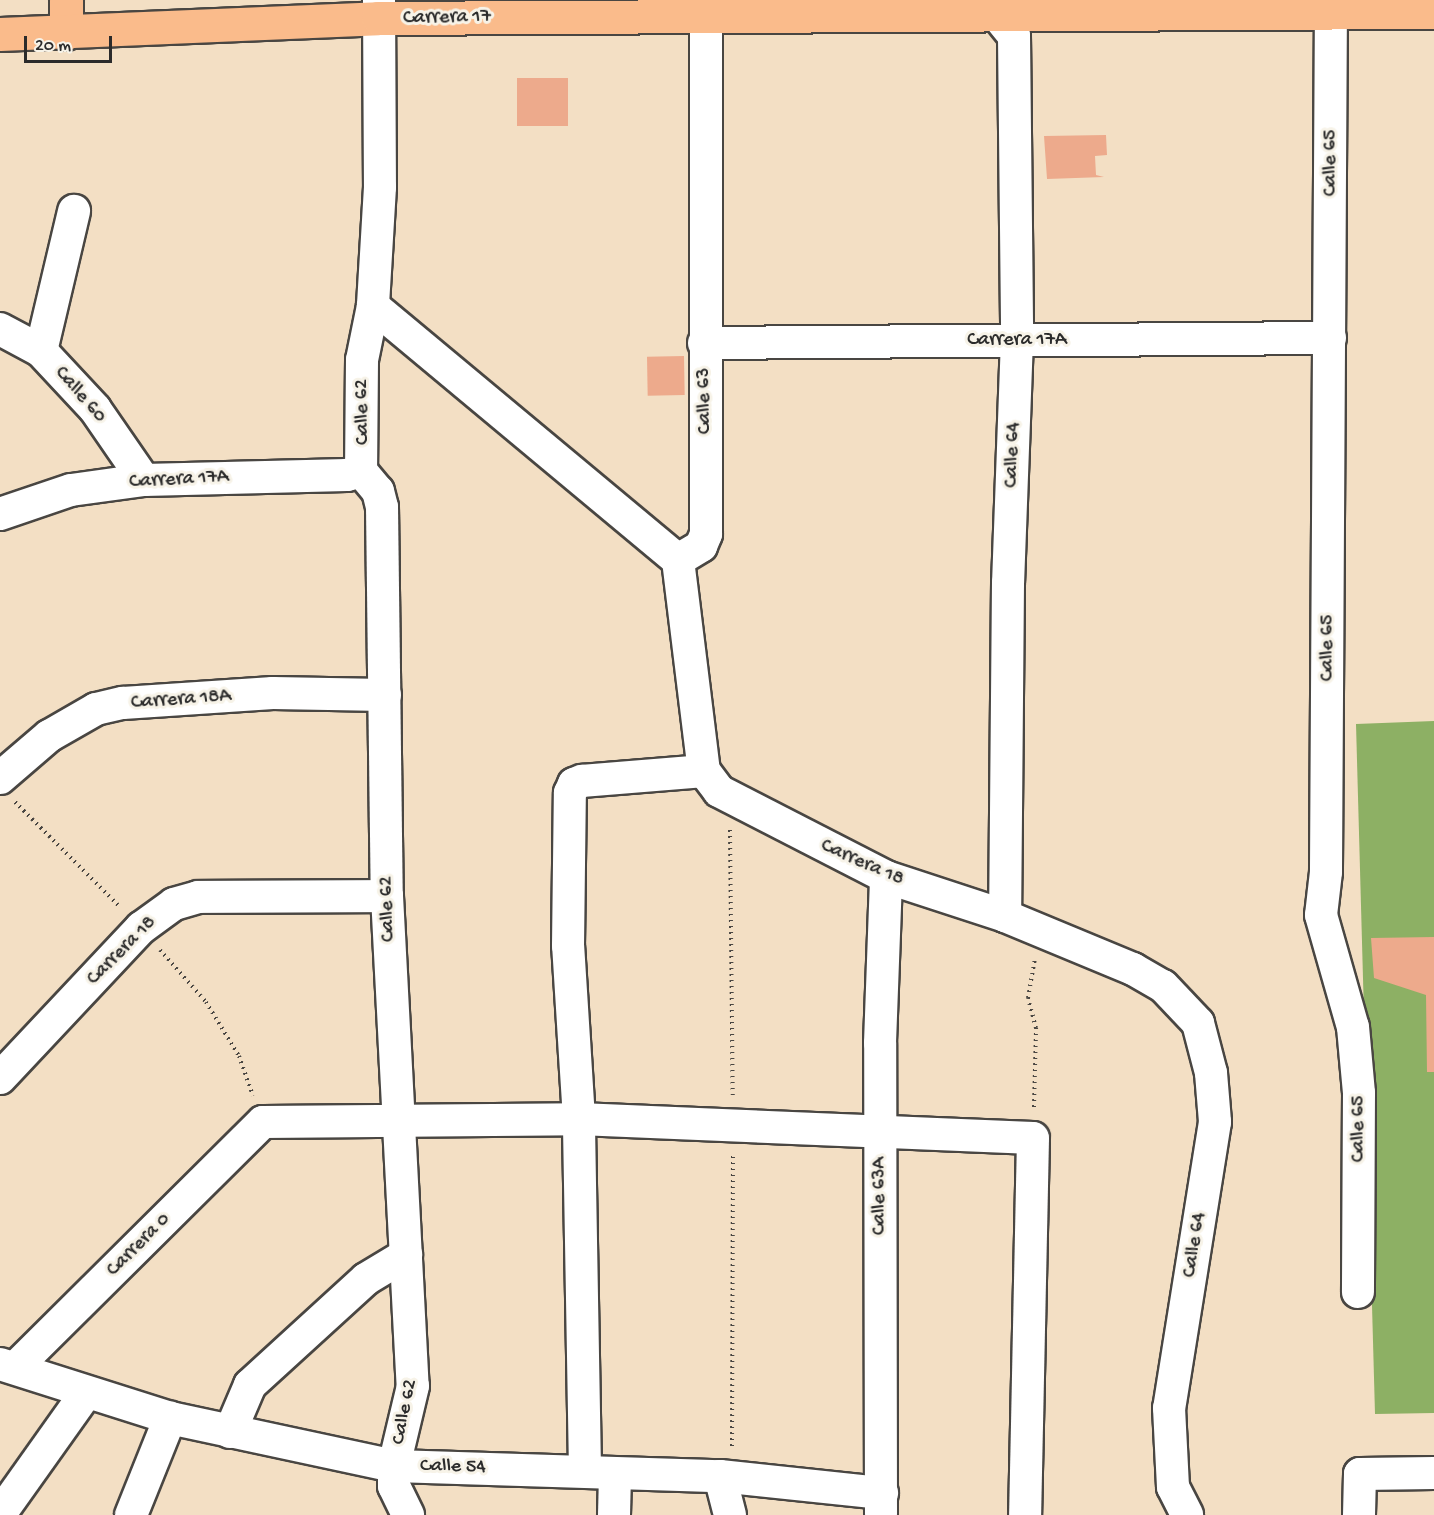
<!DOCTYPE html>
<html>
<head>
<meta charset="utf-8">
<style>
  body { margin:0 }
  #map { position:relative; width:1434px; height:1515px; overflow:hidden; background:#f3dfc4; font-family:"Gochi Hand",sans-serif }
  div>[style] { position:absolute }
  .forest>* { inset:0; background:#8db064 }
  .building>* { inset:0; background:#edaa8c; transform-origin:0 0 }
  .path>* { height:4px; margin-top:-2px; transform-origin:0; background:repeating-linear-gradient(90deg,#494642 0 1.5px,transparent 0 6px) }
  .roads { filter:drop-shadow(2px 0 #494642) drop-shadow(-2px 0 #494642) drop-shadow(0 2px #494642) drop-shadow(0 -2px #494642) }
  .minor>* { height:32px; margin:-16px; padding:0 16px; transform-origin:16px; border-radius:16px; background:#fff }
  .major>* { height:33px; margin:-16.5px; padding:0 16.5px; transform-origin:16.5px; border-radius:16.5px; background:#fabb8b }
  span { translate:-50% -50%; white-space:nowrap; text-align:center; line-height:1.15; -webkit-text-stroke:6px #f7f3e8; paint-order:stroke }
  .street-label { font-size:20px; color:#2b2b2b }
  .scale { position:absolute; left:24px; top:36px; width:88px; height:27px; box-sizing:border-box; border:3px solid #2b2b2b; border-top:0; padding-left:8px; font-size:18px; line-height:21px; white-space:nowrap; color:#2b2b2b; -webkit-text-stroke:4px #f7f3e8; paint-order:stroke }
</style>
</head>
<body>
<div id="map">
  <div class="forest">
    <div style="clip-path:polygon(1434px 721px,1434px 1413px,1375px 1414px,1356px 724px)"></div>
  </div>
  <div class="building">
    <div style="left:517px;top:78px;width:51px;height:48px"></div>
    <div style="clip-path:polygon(1106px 135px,1107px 155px,1095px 156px,1096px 175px,1104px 177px,1047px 179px,1044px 136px)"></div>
    <div style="left:684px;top:356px;width:39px;height:37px;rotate:89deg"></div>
    <div style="clip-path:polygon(1434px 937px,1434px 1072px,1427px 1072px,1426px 995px,1374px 978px,1371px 938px)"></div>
  </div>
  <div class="path">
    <div style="left:15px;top:802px;width:148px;rotate:45deg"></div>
    <div style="left:730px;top:830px;width:265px;rotate:89.4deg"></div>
    <div style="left:160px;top:950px;width:69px;rotate:48.5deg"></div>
    <div style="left:206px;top:1002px;width:63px;rotate:58.6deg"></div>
    <div style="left:239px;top:1056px;width:42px;rotate:70.7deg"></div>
    <div style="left:1034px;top:1107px;width:79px;rotate:-88.5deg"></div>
    <div style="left:1036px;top:1028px;width:31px;rotate:-105deg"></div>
    <div style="left:1028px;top:998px;width:39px;rotate:-80deg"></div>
    <div style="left:732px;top:1446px;width:292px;rotate:-89.8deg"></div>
  </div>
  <div class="roads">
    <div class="minor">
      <div style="left:379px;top:0;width:187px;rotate:89.7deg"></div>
      <div style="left:380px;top:187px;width:119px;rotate:93.4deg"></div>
      <div style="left:373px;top:306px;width:55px;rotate:101.5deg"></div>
      <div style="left:362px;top:360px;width:111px;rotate:90.5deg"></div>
      <div style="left:361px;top:471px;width:26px;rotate:50deg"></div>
      <div style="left:378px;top:491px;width:16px;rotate:76deg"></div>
      <div style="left:382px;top:507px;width:389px;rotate:89.3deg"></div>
      <div style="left:387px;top:896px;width:491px;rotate:87deg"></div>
      <div style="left:413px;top:1386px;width:82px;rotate:103.4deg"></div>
      <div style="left:394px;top:1466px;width:20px;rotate:90deg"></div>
      <div style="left:394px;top:1486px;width:32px;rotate:64deg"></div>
      <div style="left:997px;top:0;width:15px;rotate:90deg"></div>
      <div style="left:997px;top:15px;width:27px;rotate:51deg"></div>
      <div style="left:1014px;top:36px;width:303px;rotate:89.4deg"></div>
      <div style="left:1017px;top:339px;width:244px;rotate:92.1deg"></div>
      <div style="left:1008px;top:583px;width:333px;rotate:90.5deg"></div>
      <div style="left:1331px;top:0;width:872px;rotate:90.33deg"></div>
      <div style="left:1326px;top:872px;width:43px;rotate:96.6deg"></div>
      <div style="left:1321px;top:915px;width:116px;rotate:74.1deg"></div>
      <div style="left:1353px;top:1027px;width:66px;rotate:84.8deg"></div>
      <div style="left:1359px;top:1093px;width:199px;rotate:90.3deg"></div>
      <div style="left:373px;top:306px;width:397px;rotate:39.8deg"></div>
      <div style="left:0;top:329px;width:47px;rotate:28.2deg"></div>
      <div style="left:41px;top:351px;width:79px;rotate:47deg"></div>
      <div style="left:95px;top:409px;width:86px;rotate:55.4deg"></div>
      <div style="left:704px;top:343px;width:626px;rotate:-0.46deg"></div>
      <div style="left:41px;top:351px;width:144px;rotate:-76.7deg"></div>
      <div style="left:0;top:514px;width:75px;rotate:-18.7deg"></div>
      <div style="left:71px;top:490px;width:74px;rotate:-7.8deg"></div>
      <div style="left:144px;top:480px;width:203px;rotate:-1.4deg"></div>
      <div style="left:347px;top:475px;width:15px;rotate:-16deg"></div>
      <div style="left:678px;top:560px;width:213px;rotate:83deg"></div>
      <div style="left:704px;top:771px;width:25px;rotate:53deg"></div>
      <div style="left:719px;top:791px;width:188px;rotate:27.2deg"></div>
      <div style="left:886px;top:877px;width:125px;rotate:18.1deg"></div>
      <div style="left:1005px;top:916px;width:139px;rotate:22.5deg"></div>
      <div style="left:1133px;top:969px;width:34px;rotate:30deg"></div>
      <div style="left:1163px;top:986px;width:51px;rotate:46.6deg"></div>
      <div style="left:1198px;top:1023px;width:52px;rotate:75.4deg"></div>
      <div style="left:1211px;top:1073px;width:49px;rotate:85.3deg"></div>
      <div style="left:1215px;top:1122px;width:290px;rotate:99.1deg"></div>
      <div style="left:1169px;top:1408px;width:79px;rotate:87.1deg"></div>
      <div style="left:1173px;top:1487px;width:31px;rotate:63deg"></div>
      <div style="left:678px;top:560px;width:27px;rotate:-31deg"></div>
      <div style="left:701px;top:546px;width:13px;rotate:-67deg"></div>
      <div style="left:706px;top:534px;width:519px;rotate:-90deg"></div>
      <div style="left:0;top:778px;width:65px;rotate:-40.6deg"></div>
      <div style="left:49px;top:736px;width:54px;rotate:-29.9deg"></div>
      <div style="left:96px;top:709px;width:28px;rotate:-13deg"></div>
      <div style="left:123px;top:703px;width:150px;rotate:-3.8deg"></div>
      <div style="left:273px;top:693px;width:112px;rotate:1deg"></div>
      <div style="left:0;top:1078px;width:206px;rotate:-46.8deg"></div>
      <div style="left:141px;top:928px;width:41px;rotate:-36deg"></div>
      <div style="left:174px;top:904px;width:25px;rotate:-16deg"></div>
      <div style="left:198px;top:897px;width:189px;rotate:-0.3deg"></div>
      <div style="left:0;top:1364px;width:178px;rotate:17.6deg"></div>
      <div style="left:170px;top:1418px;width:229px;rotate:12.1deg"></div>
      <div style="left:394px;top:1466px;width:326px;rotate:1.8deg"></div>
      <div style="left:720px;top:1476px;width:163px;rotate:6deg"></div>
      <div style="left:15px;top:1368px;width:349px;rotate:-44.8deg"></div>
      <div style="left:263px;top:1122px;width:316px;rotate:-0.5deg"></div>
      <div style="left:579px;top:1119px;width:454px;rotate:2.4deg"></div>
      <div style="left:1033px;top:1138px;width:377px;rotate:91.2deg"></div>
      <div style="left:230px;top:1432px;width:51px;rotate:-66.9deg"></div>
      <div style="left:250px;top:1385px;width:157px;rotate:-42.4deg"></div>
      <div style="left:366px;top:1279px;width:47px;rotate:-31deg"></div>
      <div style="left:585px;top:1470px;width:351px;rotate:-91deg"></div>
      <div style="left:579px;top:1119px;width:173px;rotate:-93.6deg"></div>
      <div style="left:568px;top:946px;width:153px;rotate:-89.3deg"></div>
      <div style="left:570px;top:793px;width:10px;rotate:-66deg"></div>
      <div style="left:574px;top:784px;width:9px;rotate:-21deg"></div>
      <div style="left:582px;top:781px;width:122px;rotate:-4.7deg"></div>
      <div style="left:720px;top:1476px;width:40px;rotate:75.6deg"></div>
      <div style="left:0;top:1514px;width:148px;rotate:-54.6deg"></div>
      <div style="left:881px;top:1514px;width:471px;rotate:-90.1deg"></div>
      <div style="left:880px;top:1043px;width:166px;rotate:-87.9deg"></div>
      <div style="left:131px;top:1515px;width:105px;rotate:-68.1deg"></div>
      <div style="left:614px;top:1515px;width:41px;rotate:-88.6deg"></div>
      <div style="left:1359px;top:1515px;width:41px;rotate:-88.6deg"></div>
      <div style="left:1360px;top:1474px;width:74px;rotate:-0.8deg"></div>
    </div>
    <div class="major">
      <div style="left:66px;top:33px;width:33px;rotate:-90deg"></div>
      <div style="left:0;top:34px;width:378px;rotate:-2.4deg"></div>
      <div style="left:378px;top:18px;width:1056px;rotate:-0.33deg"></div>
    </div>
  </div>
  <div class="street-label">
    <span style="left:447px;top:18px;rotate:-1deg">Carrera 17</span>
    <span style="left:1331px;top:163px;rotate:-90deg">Calle 65</span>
    <span style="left:1017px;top:340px">Carrera 17A</span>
    <span style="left:80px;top:395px;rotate:49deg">Calle 60</span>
    <span style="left:705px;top:401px;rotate:-91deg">Calle 63</span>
    <span style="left:363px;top:412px;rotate:-91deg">Calle 62</span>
    <span style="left:1013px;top:455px;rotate:-88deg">Calle 64</span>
    <span style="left:179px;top:480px;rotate:-3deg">Carrera 17A</span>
    <span style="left:1328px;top:648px;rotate:-90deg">Calle 65</span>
    <span style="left:181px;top:700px;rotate:-4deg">Carrera 18A</span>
    <span style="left:862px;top:863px;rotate:24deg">Carrera 18</span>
    <span style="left:388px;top:909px;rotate:-92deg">Calle 62</span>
    <span style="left:122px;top:951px;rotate:-45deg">Carrera 18</span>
    <span style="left:1359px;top:1129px;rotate:-90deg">Calle 65</span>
    <span style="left:880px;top:1196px;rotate:-90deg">Calle 63A</span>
    <span style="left:139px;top:1245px;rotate:-45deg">Carrera 0</span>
    <span style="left:1195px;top:1245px;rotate:-81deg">Calle 64</span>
    <span style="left:405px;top:1412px;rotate:-79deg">Calle 62</span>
    <span style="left:453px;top:1467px;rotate:1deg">Calle 54</span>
  </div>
  <div class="scale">20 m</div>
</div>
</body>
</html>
